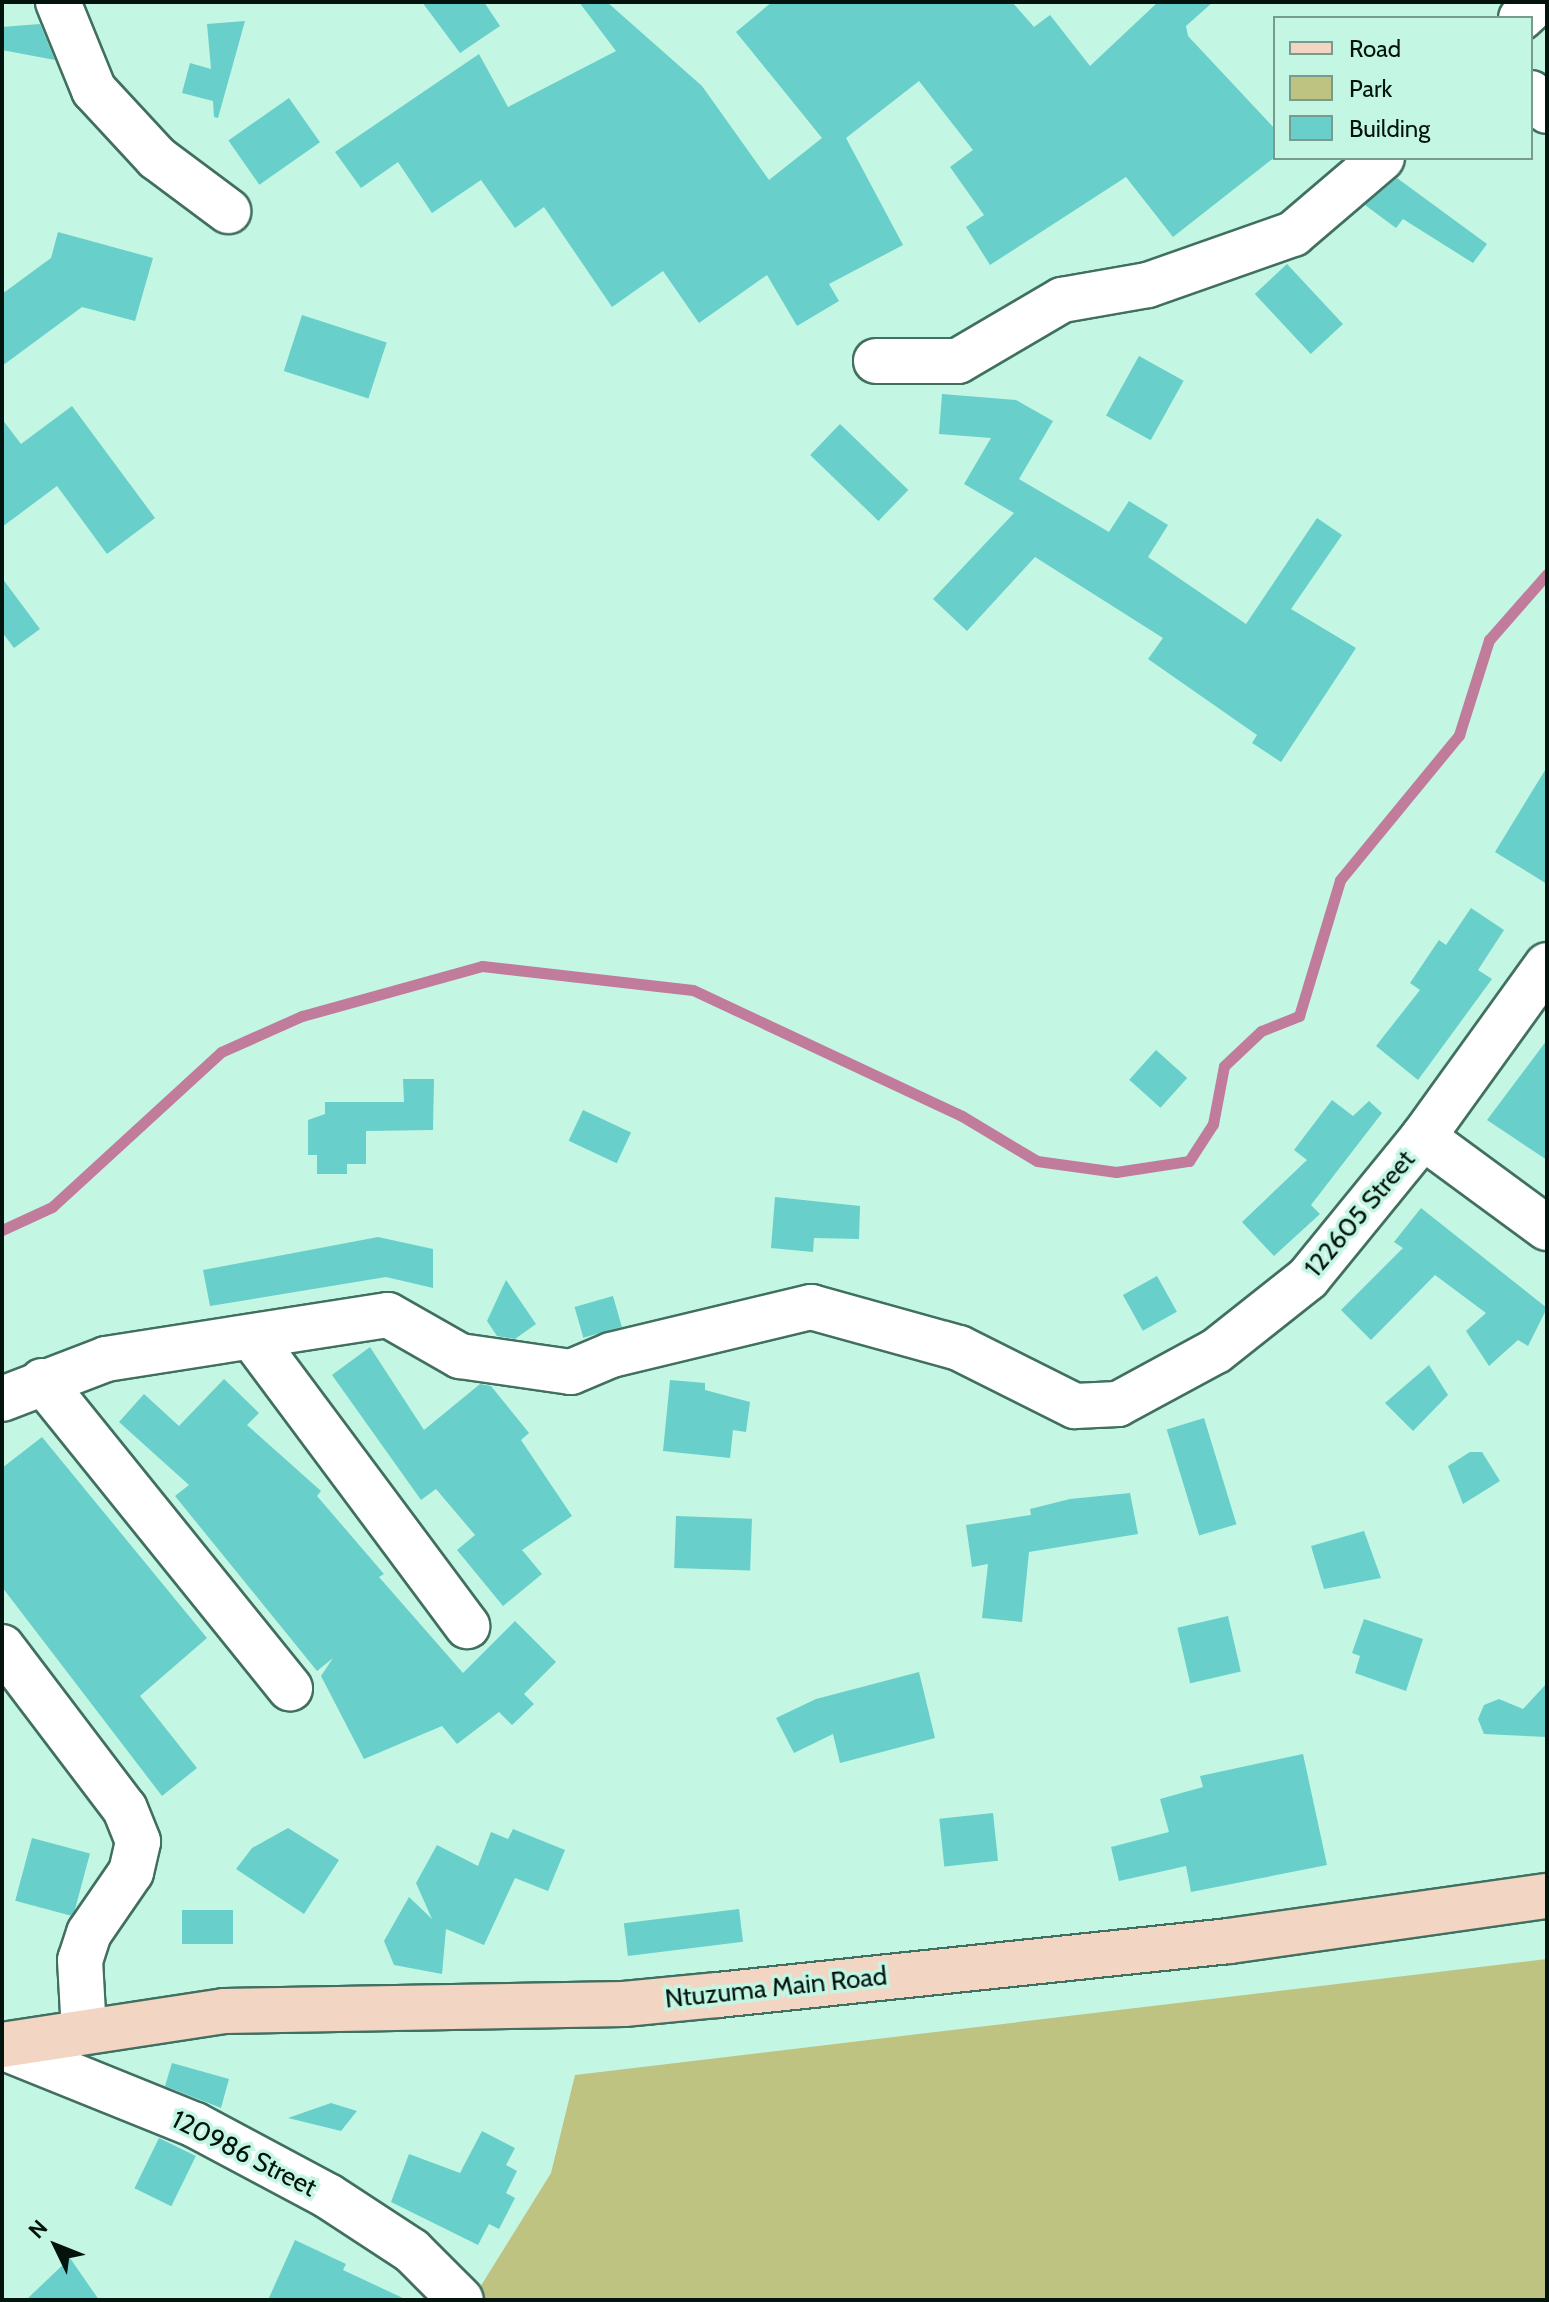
<!DOCTYPE html>
<html>
<head>
<meta charset="utf-8">
<style>
  body { margin:0 }
  #map { position:relative; width:1549px; height:2302px; overflow:hidden; background:#c4f6e4; font-family:Cabin,sans-serif }
  div>[style] { position:absolute }
  .green>* { inset:0; background:#bfc382 }
  .stream>* { height:11px; margin:-5.5px; padding:0 5.5px; transform-origin:5.5px; border-radius:5.5px; background:#c17b9b }
  .building>* { inset:0; background:#68cfca; transform-origin:0 0 }
  .roads { filter:drop-shadow(2px 0 #416f60) drop-shadow(-2px 0 #416f60) drop-shadow(0 2px #416f60) drop-shadow(0 -2px #416f60) }
  .street>* { height:44px; margin:-22px; padding:0 22px; transform-origin:22px; border-radius:22px; background:#fff }
  .secondary>* { height:44px; margin:-22px; padding:0 22px; transform-origin:22px; border-radius:22px; background:#f2d5c2 }
  span { translate:-50% -50%; white-space:nowrap; text-align:center; line-height:1.15; -webkit-text-stroke:7px #c4f6e4; paint-order:stroke }
  .street-label { font-size:26px; color:#03140e }
  .frame { position:absolute; inset:0; border:4px solid #03140e; pointer-events:none }
  .legend { position:absolute; left:1273px; top:16px; width:260px; height:144px; box-sizing:border-box; background:#c4f6e4; border:2px solid #779c8e; margin:0; padding:10px 14px; list-style:none; font-size:24px; color:#03140e }
  .legend li { display:flex; align-items:center; gap:16px; height:40px }
  .legend b { width:40px; border:2px solid #779c8e }
  .north { position:absolute; left:16px; top:2206px; width:80px; height:80px; -webkit-text-stroke:6px #c4f6e4; paint-order:stroke; rotate:313deg; font-size:22px; font-weight:700; line-height:32px; text-align:center; color:#03140e }
  .north::after { content:''; display:block; margin:auto; width:28px; height:36px; background:#03140e; clip-path:polygon(50% 0,100% 100%,50% 72%,0 100%) }
</style>
</head>
<body>
<div id="map">
  <div class="green">
    <div style="clip-path:polygon(1547px 1959px,1547px 2300px,472px 2300px,551px 2173px,575px 2075px)"></div>
  </div>
  <div class="stream">
    <div style="left:2px;top:1230px;width:55px;rotate:-24.7deg"></div>
    <div style="left:52px;top:1207px;width:229px;rotate:-42.5deg"></div>
    <div style="left:221px;top:1052px;width:89px;rotate:-24deg"></div>
    <div style="left:302px;top:1016px;width:187px;rotate:-15.5deg"></div>
    <div style="left:482px;top:966px;width:212px;rotate:6.5deg"></div>
    <div style="left:693px;top:990px;width:297px;rotate:25.1deg"></div>
    <div style="left:962px;top:1116px;width:87px;rotate:31deg"></div>
    <div style="left:1037px;top:1161px;width:80px;rotate:7.9deg"></div>
    <div style="left:1116px;top:1172px;width:74px;rotate:-8.6deg"></div>
    <div style="left:1189px;top:1161px;width:44px;rotate:-57deg"></div>
    <div style="left:1213px;top:1124px;width:59px;rotate:-79.3deg"></div>
    <div style="left:1224px;top:1066px;width:51px;rotate:-43.4deg"></div>
    <div style="left:1261px;top:1031px;width:41px;rotate:-21.5deg"></div>
    <div style="left:1299px;top:1016px;width:142px;rotate:-73.2deg"></div>
    <div style="left:1340px;top:880px;width:188px;rotate:-50.6deg"></div>
    <div style="left:1459px;top:735px;width:100px;rotate:-72.5deg"></div>
    <div style="left:1489px;top:640px;width:88px;rotate:-48.7deg"></div>
  </div>
  <div class="building">
    <div style="clip-path:polygon(422px 2px,484px 2px,500px 26px,460px 53px)"></div>
    <div style="clip-path:polygon(579px 2px,607px 2px,702px 86px,769px 180px,822px 138px,736px 32px,772px 2px,1012px 2px,1034px 27px,1050px 15px,1090px 66px,1158px 2px,1213px 2px,1186px 26px,1188px 36px,1275px 129px,1275px 157px,1173px 237px,1126px 177px,990px 265px,966px 227px,984px 215px,950px 167px,973px 150px,919px 81px,846px 138px,903px 245px,829px 284px,839px 301px,797px 326px,767px 275px,699px 323px,663px 271px,612px 307px,544px 207px,515px 228px,481px 180px,432px 213px,398px 162px,361px 188px,335px 152px,479px 54px,508px 107px,616px 51px)"></div>
    <div style="clip-path:polygon(245px 21px,218px 118px,214px 117px,213px 101px,182px 93px,190px 63px,211px 69px,207px 24px)"></div>
    <div style="clip-path:polygon(40px 24px,55px 60px,2px 50px,2px 27px)"></div>
    <div style="left:289px;top:98px;width:54px;height:74px;rotate:55deg"></div>
    <div style="clip-path:polygon(1397px 178px,1487px 244px,1473px 263px,1403px 219px,1396px 228px,1365px 205px)"></div>
    <div style="clip-path:polygon(58px 232px,153px 258px,135px 321px,82px 307px,2px 366px,2px 294px,51px 258px)"></div>
    <div style="left:1287px;top:264px;width:82px;height:44px;rotate:47deg"></div>
    <div style="left:302px;top:315px;width:89px;height:59px;rotate:18deg"></div>
    <div style="left:1139px;top:356px;width:51px;height:68px;rotate:29deg"></div>
    <div style="clip-path:polygon(942px 394px,1016px 400px,1053px 421px,1019px 479px,1109px 532px,1129px 501px,1168px 525px,1148px 557px,1246px 624px,1317px 518px,1342px 535px,1291px 609px,1356px 648px,1281px 762px,1252px 743px,1257px 735px,1148px 659px,1163px 638px,1035px 557px,967px 631px,933px 599px,1014px 513px,964px 484px,991px 438px,939px 434px)"></div>
    <div style="clip-path:polygon(72px 406px,155px 518px,107px 554px,57px 486px,2px 527px,2px 419px,21px 444px)"></div>
    <div style="left:840px;top:424px;width:95px;height:43px;rotate:44deg"></div>
    <div style="clip-path:polygon(2px 578px,40px 629px,14px 648px,2px 632px)"></div>
    <div style="clip-path:polygon(1547px 767px,1547px 884px,1495px 852px)"></div>
    <div style="clip-path:polygon(1471px 908px,1504px 930px,1478px 970px,1492px 979px,1418px 1080px,1376px 1046px,1420px 990px,1410px 983px,1439px 940px,1446px 945px)"></div>
    <div style="clip-path:polygon(1547px 1040px,1547px 1160px,1487px 1120px)"></div>
    <div style="left:1156px;top:1050px;width:42px;height:40px;rotate:42deg"></div>
    <div style="clip-path:polygon(403px 1079px,434px 1079px,433px 1130px,366px 1131px,366px 1164px,347px 1164px,347px 1174px,317px 1174px,317px 1155px,308px 1155px,308px 1120px,325px 1114px,325px 1102px,404px 1102px)"></div>
    <div style="clip-path:polygon(1332px 1100px,1353px 1116px,1369px 1101px,1382px 1113px,1311px 1205px,1320px 1214px,1274px 1256px,1242px 1222px,1307px 1160px,1294px 1150px)"></div>
    <div style="left:583px;top:1110px;width:53px;height:34px;rotate:25deg"></div>
    <div style="clip-path:polygon(775px 1197px,860px 1206px,859px 1239px,814px 1238px,813px 1252px,771px 1248px)"></div>
    <div style="clip-path:polygon(1421px 1208px,1547px 1308px,1528px 1346px,1518px 1340px,1489px 1366px,1466px 1331px,1486px 1313px,1435px 1275px,1371px 1340px,1341px 1310px,1403px 1248px,1394px 1242px)"></div>
    <div style="clip-path:polygon(378px 1237px,433px 1249px,433px 1288px,386px 1277px,210px 1306px,203px 1270px)"></div>
    <div style="left:1157px;top:1276px;width:41px;height:39px;rotate:61deg"></div>
    <div style="clip-path:polygon(506px 1280px,536px 1324px,515px 1339px,497px 1336px,487px 1321px)"></div>
    <div style="left:613px;top:1296px;width:32px;height:40px;rotate:74deg"></div>
    <div style="clip-path:polygon(370px 1347px,424px 1430px,480px 1384px,491px 1386px,529px 1433px,521px 1440px,572px 1516px,522px 1550px,542px 1574px,503px 1606px,457px 1550px,475px 1535px,436px 1489px,421px 1500px,332px 1375px)"></div>
    <div style="clip-path:polygon(1429px 1365px,1448px 1395px,1413px 1431px,1385px 1403px)"></div>
    <div style="clip-path:polygon(224px 1379px,259px 1413px,247px 1425px,321px 1491px,317px 1496px,384px 1574px,379px 1577px,463px 1673px,515px 1621px,556px 1662px,524px 1694px,534px 1704px,512px 1725px,499px 1712px,457px 1744px,442px 1726px,364px 1759px,321px 1676px,333px 1658px,317px 1671px,175px 1496px,189px 1485px,119px 1422px,144px 1394px,179px 1426px)"></div>
    <div style="clip-path:polygon(670px 1380px,705px 1383px,705px 1390px,750px 1402px,746px 1432px,733px 1430px,730px 1458px,663px 1451px)"></div>
    <div style="left:1204px;top:1418px;width:111px;height:39px;rotate:73deg"></div>
    <div style="clip-path:polygon(42px 1437px,207px 1638px,140px 1696px,197px 1768px,162px 1796px,2px 1587px,2px 1468px)"></div>
    <div style="clip-path:polygon(1470px 1452px,1482px 1452px,1500px 1481px,1463px 1504px,1448px 1466px)"></div>
    <div style="clip-path:polygon(1130px 1493px,1138px 1534px,1029px 1552px,1022px 1622px,982px 1618px,988px 1564px,972px 1567px,966px 1525px,1031px 1515px,1030px 1509px,1070px 1499px)"></div>
    <div style="left:676px;top:1516px;width:76px;height:52px;rotate:2deg"></div>
    <div style="clip-path:polygon(1364px 1531px,1381px 1578px,1324px 1589px,1311px 1546px)"></div>
    <div style="left:1228px;top:1616px;width:57px;height:52px;rotate:77deg"></div>
    <div style="clip-path:polygon(1364px 1619px,1423px 1639px,1406px 1691px,1355px 1673px,1360px 1656px,1352px 1653px)"></div>
    <div style="clip-path:polygon(919px 1672px,935px 1738px,840px 1763px,833px 1734px,794px 1753px,776px 1718px,816px 1699px)"></div>
    <div style="clip-path:polygon(1547px 1683px,1547px 1737px,1484px 1734px,1478px 1719px,1484px 1705px,1499px 1699px,1523px 1709px)"></div>
    <div style="clip-path:polygon(1303px 1754px,1327px 1865px,1191px 1892px,1186px 1866px,1119px 1881px,1111px 1847px,1169px 1832px,1160px 1799px,1203px 1787px,1200px 1776px)"></div>
    <div style="left:993px;top:1813px;width:48px;height:54px;rotate:84deg"></div>
    <div style="clip-path:polygon(288px 1828px,339px 1860px,304px 1914px,236px 1869px,252px 1848px)"></div>
    <div style="clip-path:polygon(513px 1829px,565px 1850px,548px 1891px,515px 1878px,484px 1945px,446px 1929px,442px 1974px,394px 1965px,384px 1941px,409px 1897px,432px 1919px,416px 1883px,437px 1845px,478px 1866px,491px 1832px,508px 1839px)"></div>
    <div style="left:32px;top:1838px;width:60px;height:65px;rotate:15deg"></div>
    <div style="left:739px;top:1909px;width:33px;height:116px;rotate:83deg"></div>
    <div style="left:233px;top:1910px;width:34px;height:51px;rotate:90deg"></div>
    <div style="clip-path:polygon(172px 2063px,229px 2079px,221px 2108px,165px 2086px)"></div>
    <div style="clip-path:polygon(331px 2103px,357px 2111px,341px 2131px,288px 2118px)"></div>
    <div style="clip-path:polygon(482px 2131px,515px 2148px,506px 2165px,517px 2171px,506px 2193px,515px 2198px,499px 2229px,489px 2224px,478px 2245px,391px 2202px,409px 2154px,460px 2173px)"></div>
    <div style="left:159px;top:2138px;width:41px;height:56px;rotate:26deg"></div>
    <div style="clip-path:polygon(295px 2240px,346px 2264px,343px 2270px,407px 2300px,268px 2300px)"></div>
    <div style="clip-path:polygon(70px 2258px,99px 2300px,26px 2300px)"></div>
  </div>
  <div class="roads">
    <div class="street">
      <div style="left:58px;top:2px;width:95px;rotate:67.8deg"></div>
      <div style="left:94px;top:90px;width:93px;rotate:47.2deg"></div>
      <div style="left:157px;top:158px;width:89px;rotate:36.7deg"></div>
      <div style="left:1521px;top:18px;width:23px;rotate:-43deg"></div>
      <div style="left:1531px;top:93px;width:24px;rotate:48deg"></div>
      <div style="left:876px;top:361px;width:82px"></div>
      <div style="left:958px;top:361px;width:121px;rotate:-30.4deg"></div>
      <div style="left:1062px;top:300px;width:87px;rotate:-9.9deg"></div>
      <div style="left:1148px;top:285px;width:154px;rotate:-19.4deg"></div>
      <div style="left:1293px;top:234px;width:117px;rotate:-40.5deg"></div>
      <div style="left:1423px;top:1137px;width:154px;rotate:36.3deg"></div>
      <div style="left:254px;top:1340px;width:357px;rotate:53.3deg"></div>
      <div style="left:42px;top:1381px;width:395px;rotate:51.1deg"></div>
      <div style="left:2px;top:1399px;width:111px;rotate:-21deg"></div>
      <div style="left:106px;top:1359px;width:285px;rotate:-8.9deg"></div>
      <div style="left:388px;top:1315px;width:83px;rotate:29.7deg"></div>
      <div style="left:460px;top:1356px;width:112px;rotate:8.2deg"></div>
      <div style="left:571px;top:1372px;width:43px;rotate:-23deg"></div>
      <div style="left:611px;top:1355px;width:206px;rotate:-13.5deg"></div>
      <div style="left:811px;top:1307px;width:154px;rotate:15.5deg"></div>
      <div style="left:959px;top:1348px;width:130px;rotate:26.6deg"></div>
      <div style="left:1075px;top:1406px;width:43px;rotate:-2.7deg"></div>
      <div style="left:1118px;top:1404px;width:111px;rotate:-28.4deg"></div>
      <div style="left:1216px;top:1351px;width:117px;rotate:-38.4deg"></div>
      <div style="left:1308px;top:1278px;width:182px;rotate:-50.8deg"></div>
      <div style="left:1423px;top:1137px;width:212px;rotate:-54.2deg"></div>
      <div style="left:2px;top:1647px;width:203px;rotate:52.8deg"></div>
      <div style="left:125px;top:1809px;width:35px;rotate:68deg"></div>
      <div style="left:138px;top:1842px;width:31px;rotate:103deg"></div>
      <div style="left:131px;top:1872px;width:74px;rotate:124.5deg"></div>
      <div style="left:89px;top:1933px;width:28px;rotate:108deg"></div>
      <div style="left:80px;top:1960px;width:72px;rotate:86.8deg"></div>
      <div style="left:2px;top:2047px;width:208px;rotate:22deg"></div>
      <div style="left:195px;top:2125px;width:151px;rotate:28.1deg"></div>
      <div style="left:328px;top:2196px;width:100px;rotate:33.2deg"></div>
      <div style="left:412px;top:2251px;width:69px;rotate:45deg"></div>
    </div>
    <div class="secondary">
      <div style="left:2px;top:2045px;width:225px;rotate:-8.7deg"></div>
      <div style="left:224px;top:2011px;width:400px;rotate:-1deg"></div>
      <div style="left:624px;top:2004px;width:94px;rotate:-5.5deg"></div>
      <div style="left:718px;top:1995px;width:514px;rotate:-6.03deg"></div>
      <div style="left:1229px;top:1941px;width:321px;rotate:-8.1deg"></div>
    </div>
  </div>
  <div class="street-label">
    <span style="left:1360px;top:1214px;rotate:-50deg">122605 Street</span>
    <span style="left:776px;top:1988px;rotate:-6deg">Ntuzuma Main Road</span>
    <span style="left:244px;top:2154px;rotate:27deg">120986 Street</span>
  </div>
  <div class="frame"></div>
  <ul class="legend">
  <li><b style="height:10px;background:#f2d5c2"></b>Road</li>
  <li><b style="height:22px;background:#bfc382"></b>Park</li>
  <li><b style="height:22px;background:#68cfca"></b>Building</li>
  </ul>
  <div class="north">N</div>
</div>
</body>
</html>
